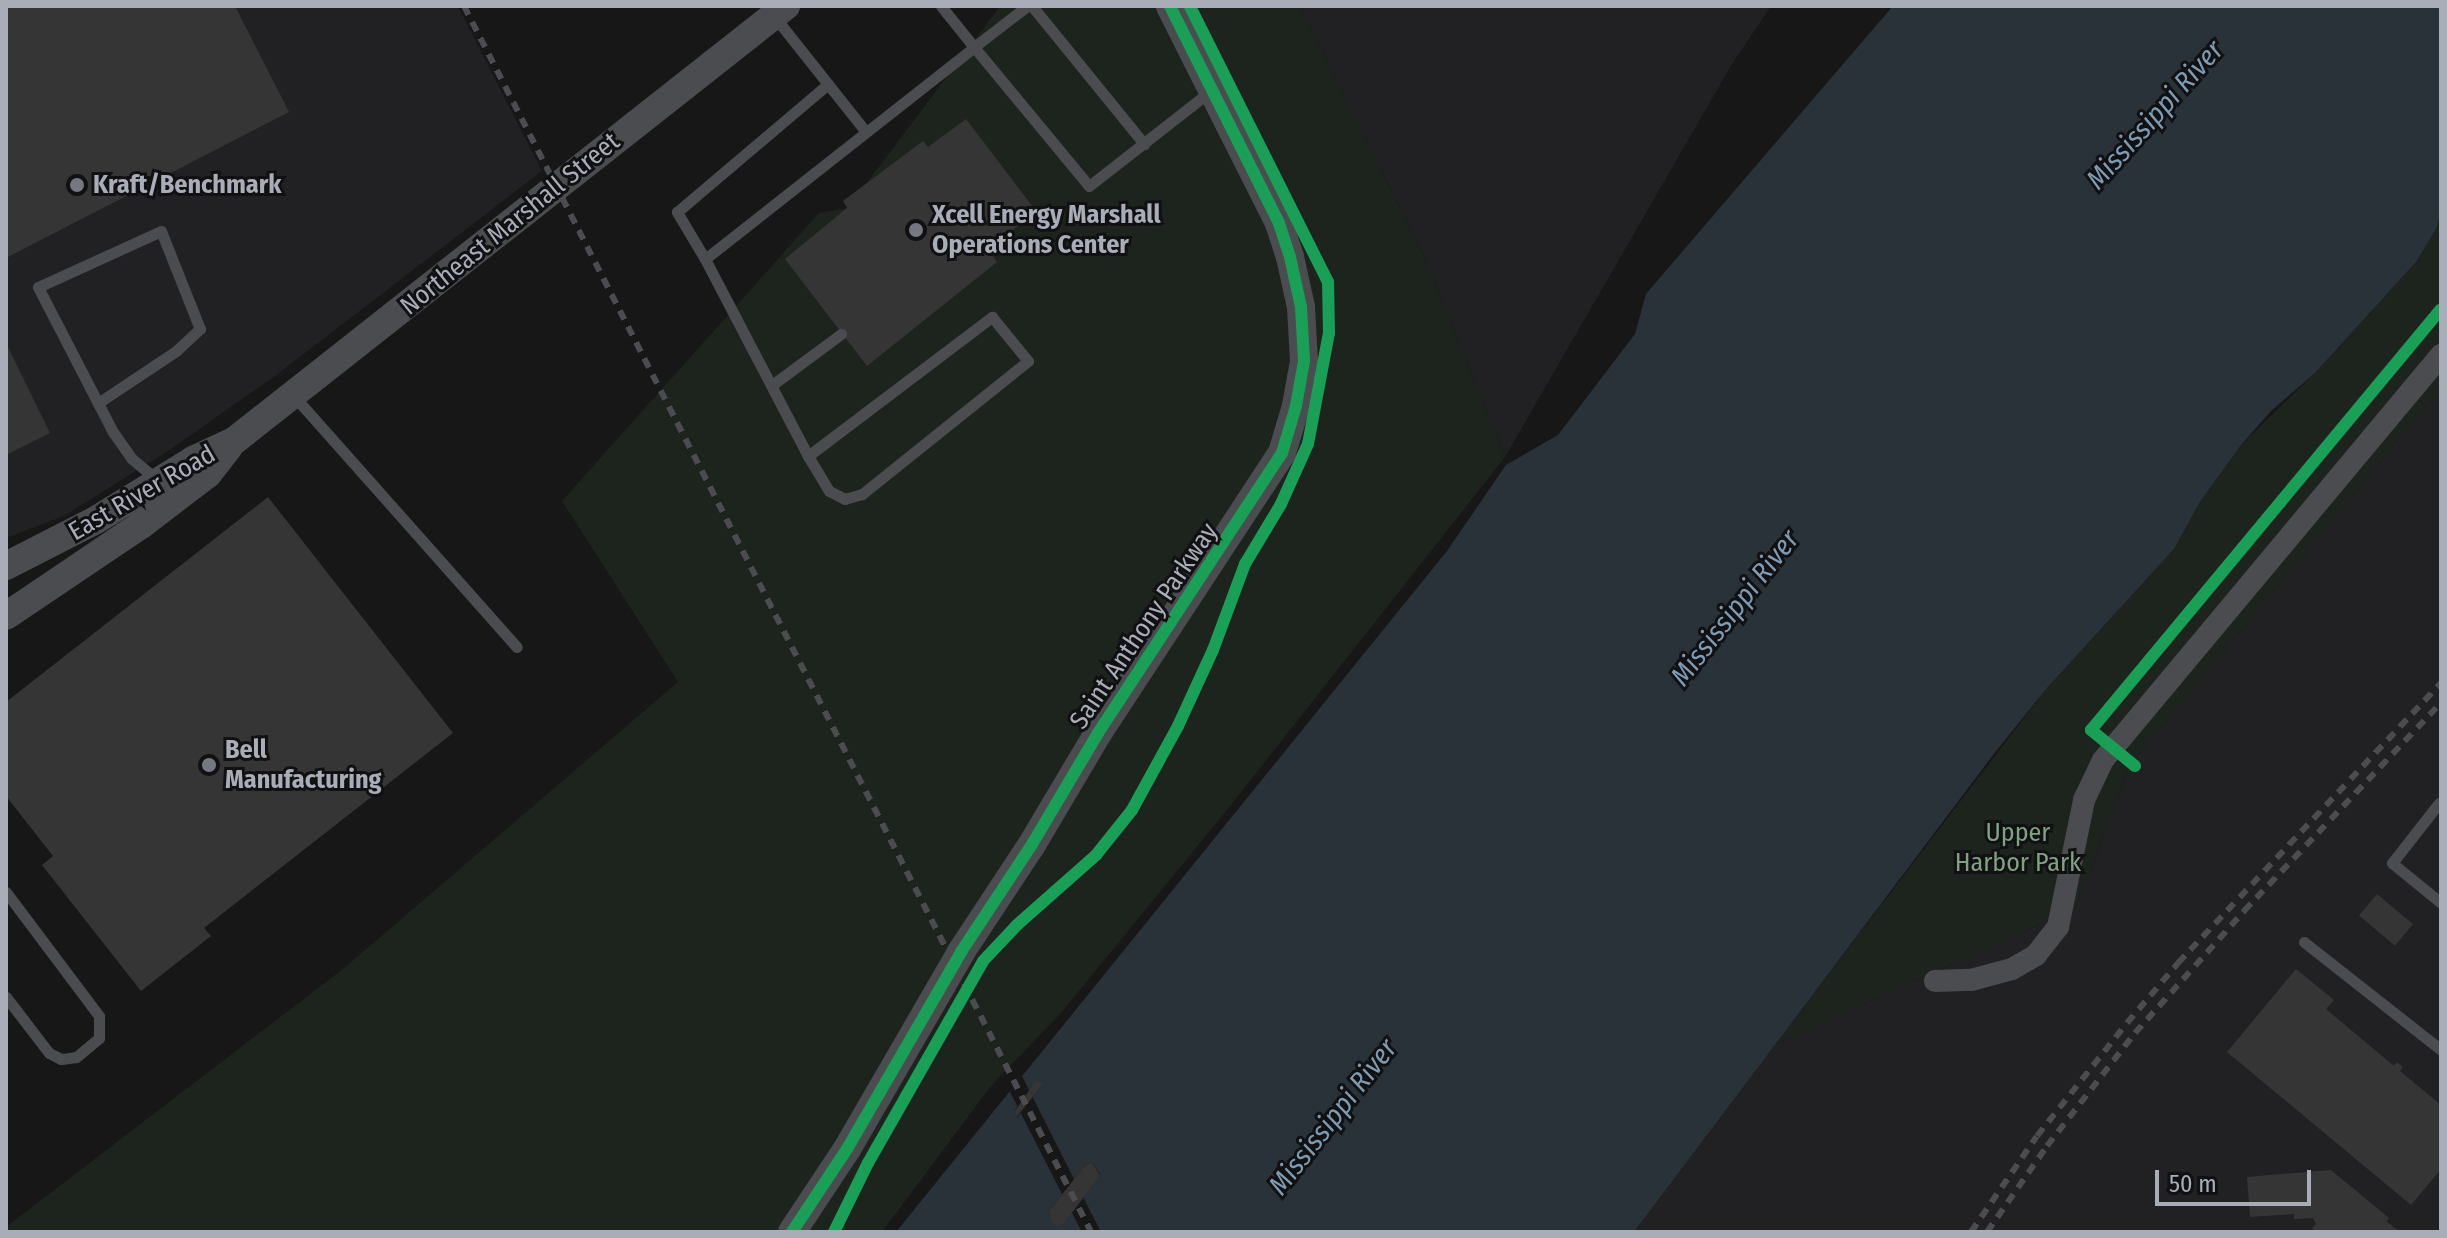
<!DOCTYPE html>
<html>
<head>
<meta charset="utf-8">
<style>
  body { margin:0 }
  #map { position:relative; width:2447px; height:1238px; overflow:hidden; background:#171717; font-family:"Fira Sans Condensed",sans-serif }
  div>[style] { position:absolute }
  .built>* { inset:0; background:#212123 }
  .green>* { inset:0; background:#1d241e }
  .water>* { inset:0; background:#2a3239 }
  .pier>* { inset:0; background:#171717 }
  .building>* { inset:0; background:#353536; transform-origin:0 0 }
  .service>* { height:11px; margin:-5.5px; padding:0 5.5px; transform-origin:5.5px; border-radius:5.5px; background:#4b4c50 }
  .minor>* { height:22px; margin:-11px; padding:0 11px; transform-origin:11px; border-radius:11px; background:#4b4c50 }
  .tertiary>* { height:28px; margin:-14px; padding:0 14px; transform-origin:14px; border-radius:14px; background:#4b4c50 }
  .rail>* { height:6px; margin-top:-3px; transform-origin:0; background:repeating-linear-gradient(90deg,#4b4c4f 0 10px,transparent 0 18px) }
  .cycleway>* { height:12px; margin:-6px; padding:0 6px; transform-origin:6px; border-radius:6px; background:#1a9f57 }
  .dots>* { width:22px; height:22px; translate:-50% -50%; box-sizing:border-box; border:4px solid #111113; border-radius:50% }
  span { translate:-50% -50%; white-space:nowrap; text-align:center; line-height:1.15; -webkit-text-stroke:6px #111113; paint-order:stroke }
  .poi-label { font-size:26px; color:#a8adb8; font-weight:700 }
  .left { translate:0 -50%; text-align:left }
  .street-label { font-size:26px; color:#a8adb8 }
  .park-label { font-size:26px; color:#7fa381 }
  .water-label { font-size:28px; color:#7f9bb3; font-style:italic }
  .frame { position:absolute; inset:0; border:8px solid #a8adb8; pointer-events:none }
  .scale { position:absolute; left:2155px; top:1170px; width:156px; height:36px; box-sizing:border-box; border:4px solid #a8adb8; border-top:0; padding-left:10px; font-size:24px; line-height:28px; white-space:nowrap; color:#a8adb8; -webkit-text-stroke:6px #111113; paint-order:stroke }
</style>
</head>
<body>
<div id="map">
  <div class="built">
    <div style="clip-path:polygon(6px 6px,458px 6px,542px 171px,275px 376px,168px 451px,64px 516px,6px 538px)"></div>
    <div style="clip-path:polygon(1300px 6px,1771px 6px,1732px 64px,1505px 457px,1424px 256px)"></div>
    <div style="clip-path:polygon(2441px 388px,2441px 1232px,1634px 1232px,1775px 1044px,2076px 908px,2129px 767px)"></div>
  </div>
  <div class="green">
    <div style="clip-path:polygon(1000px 6px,1300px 6px,1424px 256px,1505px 457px,1231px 805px,1061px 1013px,991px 1086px,882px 1232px,6px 1232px,6px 1227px,343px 969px,678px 682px,562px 501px,819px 213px,848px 208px)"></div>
    <div style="clip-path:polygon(2441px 212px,2441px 388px,2129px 767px,2076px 908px,1775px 1044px,2046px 689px,2174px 549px,2200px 502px,2241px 445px,2315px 373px,2416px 262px,2436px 229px)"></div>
  </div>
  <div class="water">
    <div style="clip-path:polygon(evenodd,1893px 6px,2441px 6px,2441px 212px,2436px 229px,2416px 262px,2315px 373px,2271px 411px,2241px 445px,2200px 502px,2174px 549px,2046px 689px,1996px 751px,1634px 1232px,896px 1232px,1447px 551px,1506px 465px,1558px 435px,1635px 334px,1646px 294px,1893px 6px,1036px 1081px,1042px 1085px,1017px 1118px,1015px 1110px,1036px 1081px,1893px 6px,1092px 1163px,1100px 1174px,1063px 1225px,1057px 1226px,1050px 1220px,1049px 1211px,1086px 1164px,1092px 1163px)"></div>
  </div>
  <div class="pier">
    <div style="clip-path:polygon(1019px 1070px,1076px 1183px,1064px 1198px,1007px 1086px)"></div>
    <div style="clip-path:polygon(1081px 1193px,1101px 1232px,1082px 1232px,1070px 1209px)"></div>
  </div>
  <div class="building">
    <div style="clip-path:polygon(6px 6px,235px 6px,289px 112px,6px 258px)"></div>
    <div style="clip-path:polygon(966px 119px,1036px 211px,988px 250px,997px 262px,867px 366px,785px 259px,847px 208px,843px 201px,923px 141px,928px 147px)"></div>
    <div style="clip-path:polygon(6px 343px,50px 433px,6px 455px)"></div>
    <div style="clip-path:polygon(268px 497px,453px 733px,204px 928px,211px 936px,141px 991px,42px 865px,53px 856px,6px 796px,6px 702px)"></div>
    <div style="left:2377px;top:894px;width:47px;height:28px;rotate:40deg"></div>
    <div style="clip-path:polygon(2296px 969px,2334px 1000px,2326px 1009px,2394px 1066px,2397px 1062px,2403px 1067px,2400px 1071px,2441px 1105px,2441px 1169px,2411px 1205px,2227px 1052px)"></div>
    <div style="clip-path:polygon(1036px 1080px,1043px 1084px,1016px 1118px,1015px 1111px)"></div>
    <div style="clip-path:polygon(1092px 1163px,1100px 1175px,1063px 1225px,1057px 1227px,1050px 1220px,1049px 1211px,1086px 1164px)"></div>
    <div style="clip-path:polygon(2331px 1170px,2389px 1218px,2386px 1221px,2400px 1232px,2316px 1232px,2312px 1228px,2316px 1224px,2313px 1218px,2294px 1219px,2294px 1214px,2250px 1217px,2247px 1177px)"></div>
  </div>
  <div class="service">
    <div style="left:941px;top:6px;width:53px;rotate:51.2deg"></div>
    <div style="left:974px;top:47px;width:67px;rotate:-37.7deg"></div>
    <div style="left:1032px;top:6px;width:178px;rotate:50.9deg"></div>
    <div style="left:774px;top:16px;width:147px;rotate:51.6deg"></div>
    <div style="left:705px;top:259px;width:55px;rotate:-120.8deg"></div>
    <div style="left:677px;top:212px;width:198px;rotate:-40.3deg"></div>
    <div style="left:772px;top:385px;width:86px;rotate:-36.5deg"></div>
    <div style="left:293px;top:395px;width:337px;rotate:48.4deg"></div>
    <div style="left:98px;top:403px;width:94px;rotate:-33.7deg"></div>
    <div style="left:176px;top:351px;width:33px;rotate:-43deg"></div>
    <div style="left:200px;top:329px;width:105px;rotate:-111.7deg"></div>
    <div style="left:161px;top:231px;width:135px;rotate:155.5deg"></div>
    <div style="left:38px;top:287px;width:163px;rotate:62.7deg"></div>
    <div style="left:113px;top:432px;width:32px;rotate:55deg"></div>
    <div style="left:131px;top:458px;width:35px;rotate:40deg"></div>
    <div style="left:808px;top:456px;width:231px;rotate:-37.1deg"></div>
    <div style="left:992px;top:317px;width:57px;rotate:50.7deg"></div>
    <div style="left:1028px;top:361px;width:213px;rotate:141.3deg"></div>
    <div style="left:862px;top:494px;width:18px;rotate:164deg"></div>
    <div style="left:845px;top:499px;width:18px;rotate:-153deg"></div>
    <div style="left:829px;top:491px;width:41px;rotate:-121deg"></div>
    <div style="left:808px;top:456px;width:222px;rotate:-117.6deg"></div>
    <div style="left:705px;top:259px;width:342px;rotate:-38.2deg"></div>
    <div style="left:974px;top:47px;width:180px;rotate:50.4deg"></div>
    <div style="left:1089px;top:186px;width:156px;rotate:-38deg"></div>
    <div style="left:2439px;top:803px;width:76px;rotate:128.1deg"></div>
    <div style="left:2392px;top:863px;width:63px;rotate:39.2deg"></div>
    <div style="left:6px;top:892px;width:155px;rotate:53.1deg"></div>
    <div style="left:99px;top:1016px;width:22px;rotate:90deg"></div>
    <div style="left:99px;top:1038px;width:30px;rotate:140deg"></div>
    <div style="left:76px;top:1057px;width:15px;rotate:172deg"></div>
    <div style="left:61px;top:1059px;width:13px;rotate:-153deg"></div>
    <div style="left:49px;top:1053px;width:71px;rotate:-127.5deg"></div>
    <div style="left:2304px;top:942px;width:174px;rotate:38.2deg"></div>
  </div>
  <div class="minor">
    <div style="left:1935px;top:981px;width:36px;rotate:-2deg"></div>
    <div style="left:1971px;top:980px;width:42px;rotate:-15deg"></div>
    <div style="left:2012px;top:969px;width:28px;rotate:-30deg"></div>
    <div style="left:2036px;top:955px;width:36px;rotate:-52deg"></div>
    <div style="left:2058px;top:927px;width:130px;rotate:-78.4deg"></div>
    <div style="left:2084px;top:800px;width:44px;rotate:-64.6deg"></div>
    <div style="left:2103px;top:760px;width:528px;rotate:-50.15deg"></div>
  </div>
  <div class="tertiary">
    <div style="left:6px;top:566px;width:101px;rotate:-27.1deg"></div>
    <div style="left:96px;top:520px;width:114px;rotate:-31.7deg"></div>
    <div style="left:193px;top:460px;width:45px;rotate:-24.9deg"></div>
    <div style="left:234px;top:441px;width:703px;rotate:-38.24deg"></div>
    <div style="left:6px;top:616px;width:163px;rotate:-34deg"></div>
    <div style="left:141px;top:525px;width:84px;rotate:-37.3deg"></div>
    <div style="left:208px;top:474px;width:33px;rotate:-52deg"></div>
    <div style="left:792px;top:1232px;width:100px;rotate:-56.5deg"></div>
    <div style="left:847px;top:1149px;width:228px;rotate:-59.9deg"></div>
    <div style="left:961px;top:952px;width:127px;rotate:-56.6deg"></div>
    <div style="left:1031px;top:846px;width:131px;rotate:-59.3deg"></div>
    <div style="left:1098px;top:733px;width:335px;rotate:-56.7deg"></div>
    <div style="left:1282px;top:453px;width:49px;rotate:-73.4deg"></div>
    <div style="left:1296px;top:406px;width:46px;rotate:-79.9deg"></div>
    <div style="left:1304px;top:361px;width:54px;rotate:-93.2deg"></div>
    <div style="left:1301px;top:307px;width:51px;rotate:-102.4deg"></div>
    <div style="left:1290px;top:257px;width:36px;rotate:-108deg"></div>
    <div style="left:1279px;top:223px;width:243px;rotate:-116.7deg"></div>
  </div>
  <div class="rail">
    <div style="left:464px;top:6px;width:1377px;rotate:62.91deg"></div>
    <div style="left:1971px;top:1232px;width:116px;rotate:-55.5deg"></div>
    <div style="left:2037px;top:1136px;width:144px;rotate:-51.5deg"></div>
    <div style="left:2127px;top:1023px;width:79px;rotate:-49.6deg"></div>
    <div style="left:2178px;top:963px;width:384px;rotate:-46.8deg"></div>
    <div style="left:1987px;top:1232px;width:105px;rotate:-55.1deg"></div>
    <div style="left:2047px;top:1146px;width:143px;rotate:-52.1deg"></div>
    <div style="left:2135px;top:1033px;width:164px;rotate:-48.2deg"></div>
    <div style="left:2244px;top:911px;width:286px;rotate:-46.6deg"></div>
  </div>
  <div class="cycleway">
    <div style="left:2135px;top:766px;width:57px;rotate:-140.7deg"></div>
    <div style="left:2091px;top:730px;width:547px;rotate:-50.26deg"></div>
    <div style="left:792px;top:1232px;width:100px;rotate:-56.5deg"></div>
    <div style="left:847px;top:1149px;width:228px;rotate:-59.9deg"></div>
    <div style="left:961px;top:952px;width:127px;rotate:-56.6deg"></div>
    <div style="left:1031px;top:846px;width:131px;rotate:-59.3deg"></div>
    <div style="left:1098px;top:733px;width:335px;rotate:-56.7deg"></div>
    <div style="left:1282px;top:453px;width:49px;rotate:-73.4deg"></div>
    <div style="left:1296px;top:406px;width:46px;rotate:-79.9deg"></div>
    <div style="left:1304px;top:361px;width:54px;rotate:-93.2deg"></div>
    <div style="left:1301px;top:307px;width:51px;rotate:-102.4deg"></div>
    <div style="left:1290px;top:257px;width:36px;rotate:-108deg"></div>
    <div style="left:1279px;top:223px;width:243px;rotate:-116.7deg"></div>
    <div style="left:834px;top:1232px;width:77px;rotate:-63.8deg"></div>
    <div style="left:868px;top:1163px;width:232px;rotate:-60.3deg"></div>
    <div style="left:983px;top:961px;width:50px;rotate:-46.6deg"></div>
    <div style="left:1017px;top:925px;width:106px;rotate:-41.5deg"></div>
    <div style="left:1096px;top:855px;width:58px;rotate:-51.3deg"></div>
    <div style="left:1132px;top:810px;width:96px;rotate:-61.3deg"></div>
    <div style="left:1178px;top:726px;width:84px;rotate:-65.3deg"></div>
    <div style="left:1213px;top:650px;width:92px;rotate:-69.6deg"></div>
    <div style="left:1245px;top:564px;width:70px;rotate:-59deg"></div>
    <div style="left:1281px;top:504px;width:66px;rotate:-65.8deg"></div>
    <div style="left:1308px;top:444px;width:113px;rotate:-79.3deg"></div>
    <div style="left:1329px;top:333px;width:51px;rotate:-91.1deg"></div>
    <div style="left:1328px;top:282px;width:309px;rotate:-116.6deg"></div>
  </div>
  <div class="dots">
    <div style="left:77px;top:185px;background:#757880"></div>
    <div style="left:916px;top:230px;background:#757880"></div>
    <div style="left:209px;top:765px;background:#757880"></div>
  </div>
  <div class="poi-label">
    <span class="left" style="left:93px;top:185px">Kraft/Benchmark</span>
    <span class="left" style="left:932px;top:230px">Xcell Energy Marshall<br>Operations Center</span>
    <span class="left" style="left:225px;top:765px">Bell<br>Manufacturing</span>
  </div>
  <div class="street-label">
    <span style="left:510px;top:224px;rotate:-39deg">Northeast Marshall Street</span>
    <span style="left:142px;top:493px;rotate:-30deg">East River Road</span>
    <span style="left:1144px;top:626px;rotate:-56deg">Saint Anthony Parkway</span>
  </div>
  <div class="park-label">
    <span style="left:2018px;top:848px">Upper<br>Harbor Park</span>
  </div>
  <div class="water-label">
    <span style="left:2155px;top:115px;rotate:-48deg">Mississippi River</span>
    <span style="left:1735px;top:608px;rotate:-52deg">Mississippi River</span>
    <span style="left:1333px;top:1117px;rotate:-52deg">Mississippi River</span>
  </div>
  <div class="frame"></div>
  <div class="scale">50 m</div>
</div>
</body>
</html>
